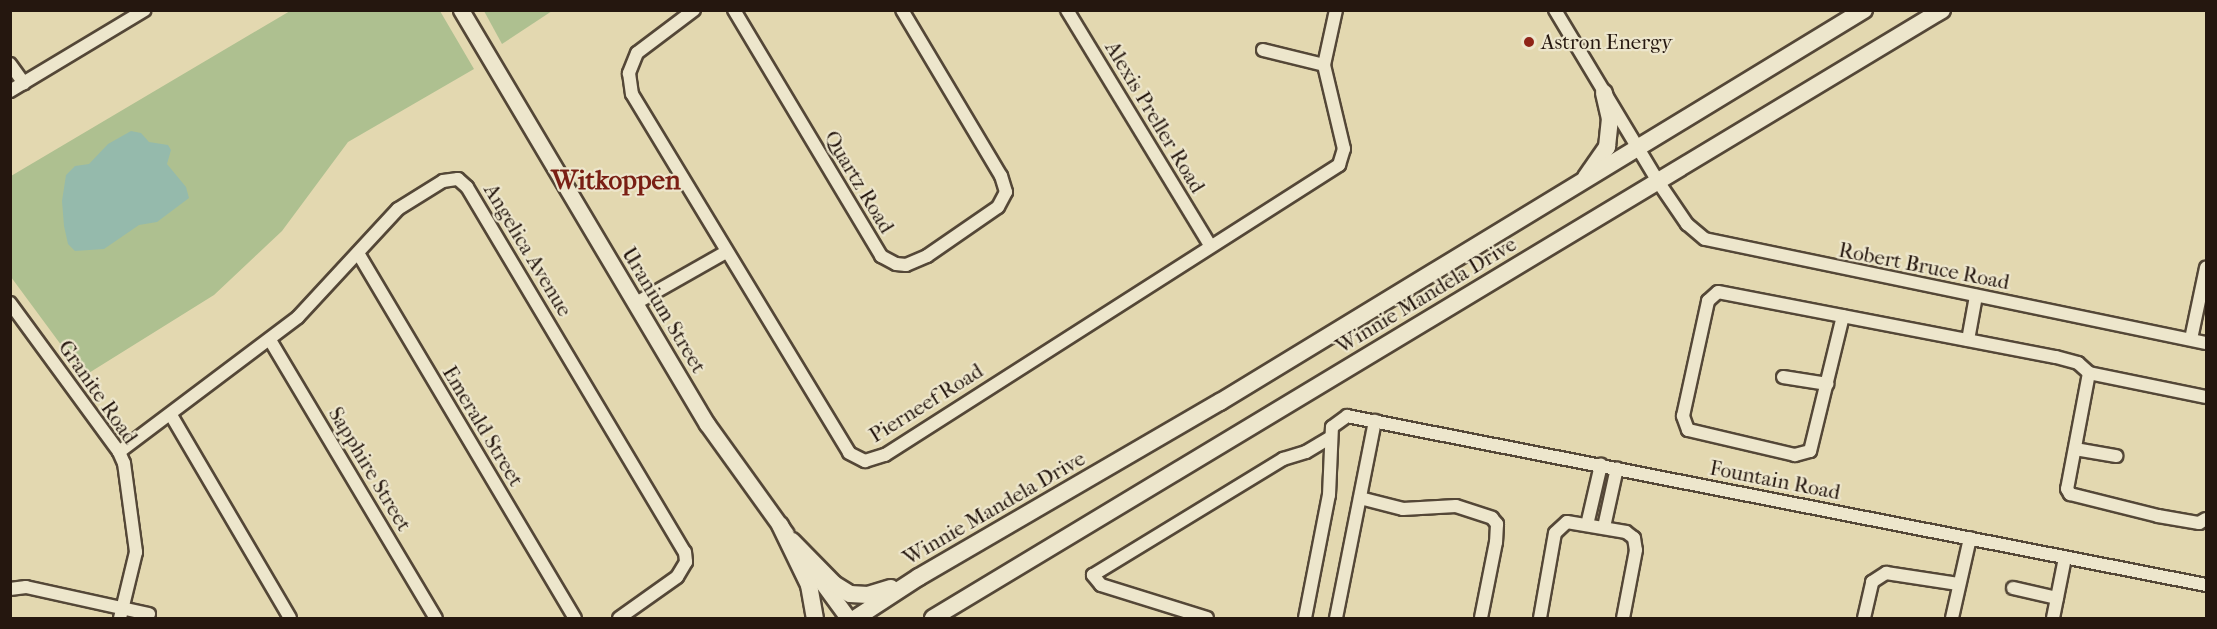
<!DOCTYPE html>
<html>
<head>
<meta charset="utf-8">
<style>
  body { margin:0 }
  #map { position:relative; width:2217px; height:629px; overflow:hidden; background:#e3d8b0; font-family:"IM FELL French Canon",serif }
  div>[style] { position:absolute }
  .green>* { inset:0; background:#aec090 }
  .water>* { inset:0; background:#95baac }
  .roads { filter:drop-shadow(2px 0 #544737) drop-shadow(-2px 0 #544737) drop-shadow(0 2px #544737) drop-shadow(0 -2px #544737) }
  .minor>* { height:12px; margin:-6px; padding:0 6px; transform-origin:6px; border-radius:6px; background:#ede6cc }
  .tertiary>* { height:15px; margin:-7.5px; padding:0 7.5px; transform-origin:7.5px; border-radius:7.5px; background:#ede6cc }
  .secondary>* { height:16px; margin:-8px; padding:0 8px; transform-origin:8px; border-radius:8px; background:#ede6cc }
  .dots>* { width:16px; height:16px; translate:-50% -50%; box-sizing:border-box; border:3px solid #ede6cc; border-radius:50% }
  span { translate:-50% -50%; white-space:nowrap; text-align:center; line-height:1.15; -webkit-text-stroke:4.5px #ede6cc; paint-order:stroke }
  .poi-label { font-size:21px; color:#25170f }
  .left { translate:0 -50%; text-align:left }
  .street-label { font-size:21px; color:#25170f }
  .district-label { font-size:27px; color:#7a1f14; font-weight:700 }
  .frame { position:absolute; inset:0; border:12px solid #25170f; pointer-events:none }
</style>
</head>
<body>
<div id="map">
  <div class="green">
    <div style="clip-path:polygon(290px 11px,440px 11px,474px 69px,348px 142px,282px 231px,214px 295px,84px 376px,11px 277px,11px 176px)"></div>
    <div style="clip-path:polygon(484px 11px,552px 11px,502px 44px)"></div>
  </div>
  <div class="water">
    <div style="clip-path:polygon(131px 131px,141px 133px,149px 142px,168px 145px,171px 150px,167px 164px,186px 187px,189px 198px,157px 222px,139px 225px,104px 249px,75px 251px,68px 244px,64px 226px,62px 201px,66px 175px,75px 166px,89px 164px,108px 144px)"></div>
  </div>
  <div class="roads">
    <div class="minor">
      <div style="left:694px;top:10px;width:71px;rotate:143deg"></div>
      <div style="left:637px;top:53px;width:22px;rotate:112deg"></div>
      <div style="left:629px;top:73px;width:21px;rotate:82deg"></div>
      <div style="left:632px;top:94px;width:419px;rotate:58.8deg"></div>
      <div style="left:849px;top:453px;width:18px;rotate:27deg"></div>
      <div style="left:865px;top:461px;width:21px;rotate:-17deg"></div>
      <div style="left:885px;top:455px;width:539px;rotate:-32.57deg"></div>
      <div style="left:1339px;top:165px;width:17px;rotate:-73deg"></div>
      <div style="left:1344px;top:149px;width:86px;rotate:-103.4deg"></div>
      <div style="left:1324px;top:65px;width:56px;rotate:-77.7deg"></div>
      <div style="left:734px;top:10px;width:287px;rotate:59.1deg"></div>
      <div style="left:881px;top:256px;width:17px;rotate:28deg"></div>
      <div style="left:896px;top:264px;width:10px;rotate:6deg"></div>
      <div style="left:906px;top:265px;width:23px;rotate:-23deg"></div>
      <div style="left:927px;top:256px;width:86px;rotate:-34.6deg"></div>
      <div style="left:998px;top:207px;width:17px;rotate:-62deg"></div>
      <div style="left:1006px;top:192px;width:17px;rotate:-107deg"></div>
      <div style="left:1001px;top:176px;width:193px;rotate:-120.8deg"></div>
      <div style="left:1067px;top:10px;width:274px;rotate:58.7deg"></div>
      <div style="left:1555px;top:10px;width:202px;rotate:59deg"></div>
      <div style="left:1659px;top:183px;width:50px;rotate:55.7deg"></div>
      <div style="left:1687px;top:224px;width:23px;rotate:40deg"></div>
      <div style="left:1705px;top:239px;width:512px;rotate:11.73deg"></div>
      <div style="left:1263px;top:50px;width:63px;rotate:13.8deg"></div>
      <div style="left:10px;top:64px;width:24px;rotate:54deg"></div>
      <div style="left:10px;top:91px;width:157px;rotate:-31deg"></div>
      <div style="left:358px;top:253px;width:425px;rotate:59.3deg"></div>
      <div style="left:10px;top:303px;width:185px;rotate:53.8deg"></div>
      <div style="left:119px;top:452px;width:12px;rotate:66deg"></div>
      <div style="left:124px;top:463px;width:90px;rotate:82.3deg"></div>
      <div style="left:136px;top:552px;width:68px;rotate:103.6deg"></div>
      <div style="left:636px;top:303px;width:103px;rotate:-29.5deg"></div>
      <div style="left:1843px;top:316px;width:139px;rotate:103.7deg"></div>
      <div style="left:1810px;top:451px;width:16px;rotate:165deg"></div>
      <div style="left:1795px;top:455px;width:110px;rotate:-166.8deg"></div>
      <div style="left:1688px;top:430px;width:15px;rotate:-110deg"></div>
      <div style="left:1683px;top:416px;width:118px;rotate:-77.7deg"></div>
      <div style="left:1708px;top:301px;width:13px;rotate:-42deg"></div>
      <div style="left:1718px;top:292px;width:344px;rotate:10.9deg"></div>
      <div style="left:2056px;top:357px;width:23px;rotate:15deg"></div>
      <div style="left:2078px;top:363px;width:15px;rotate:42deg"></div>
      <div style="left:2089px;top:373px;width:119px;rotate:11.6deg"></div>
      <div style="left:2191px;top:339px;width:73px;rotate:-78.1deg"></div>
      <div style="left:270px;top:340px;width:324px;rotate:59.2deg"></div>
      <div style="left:1968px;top:340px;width:45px;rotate:-79.7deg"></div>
      <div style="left:2089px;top:373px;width:118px;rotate:100.7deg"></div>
      <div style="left:2067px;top:489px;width:6px;rotate:59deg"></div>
      <div style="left:2070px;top:494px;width:91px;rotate:14deg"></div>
      <div style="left:2158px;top:516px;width:42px;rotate:9.7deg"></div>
      <div style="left:2199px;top:523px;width:8px;rotate:-30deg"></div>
      <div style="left:1783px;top:377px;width:45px;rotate:9deg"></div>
      <div style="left:171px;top:415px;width:235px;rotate:59.6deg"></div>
      <div style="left:2075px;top:449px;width:42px;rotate:9.7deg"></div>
      <div style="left:119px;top:452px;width:224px;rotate:-37deg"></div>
      <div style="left:298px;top:317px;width:147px;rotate:-47.2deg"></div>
      <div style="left:398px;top:209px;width:53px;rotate:-31.9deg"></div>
      <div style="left:443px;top:181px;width:15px;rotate:-8deg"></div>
      <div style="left:458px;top:179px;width:12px;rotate:42deg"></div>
      <div style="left:467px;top:187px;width:425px;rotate:59.2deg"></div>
      <div style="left:685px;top:552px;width:10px;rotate:84deg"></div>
      <div style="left:686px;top:562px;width:17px;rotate:121deg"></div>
      <div style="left:677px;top:577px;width:71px;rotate:144.7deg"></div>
      <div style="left:1360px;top:498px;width:44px;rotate:14.3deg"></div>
      <div style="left:1403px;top:509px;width:53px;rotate:-3.2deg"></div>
      <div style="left:1456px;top:506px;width:38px;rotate:18deg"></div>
      <div style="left:1492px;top:518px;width:8px;rotate:50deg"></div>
      <div style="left:1497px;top:524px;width:18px;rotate:93deg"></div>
      <div style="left:1496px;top:542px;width:77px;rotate:101.2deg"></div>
      <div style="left:1587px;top:525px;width:62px;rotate:-76.9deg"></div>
      <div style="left:1604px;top:527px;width:60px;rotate:-77.6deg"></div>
      <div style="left:2013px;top:588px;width:45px;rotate:12.8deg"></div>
      <div style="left:10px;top:589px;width:16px;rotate:-7deg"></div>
      <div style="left:26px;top:587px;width:126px;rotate:12.4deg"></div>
      <div style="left:1207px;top:618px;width:111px;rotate:-162.7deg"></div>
      <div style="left:1101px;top:585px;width:13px;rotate:-129deg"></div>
      <div style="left:1093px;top:575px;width:223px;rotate:-31.4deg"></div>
      <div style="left:1283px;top:459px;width:24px;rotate:-17deg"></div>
      <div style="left:1306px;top:452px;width:29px;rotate:-31deg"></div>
      <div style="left:1305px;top:618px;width:125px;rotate:-79deg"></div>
      <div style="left:1329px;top:495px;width:68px;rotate:-87.5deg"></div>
      <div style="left:1332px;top:427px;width:19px;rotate:-36deg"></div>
      <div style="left:1347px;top:416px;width:875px;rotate:11.13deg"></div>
      <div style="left:1336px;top:618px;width:201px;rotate:-78.8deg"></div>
      <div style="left:1540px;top:618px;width:86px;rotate:-80deg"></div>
      <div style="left:1555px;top:533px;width:16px;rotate:-43deg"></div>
      <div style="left:1567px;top:522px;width:60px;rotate:9.6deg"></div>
      <div style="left:1626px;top:532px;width:10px;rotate:37deg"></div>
      <div style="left:1634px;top:538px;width:12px;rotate:81deg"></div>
      <div style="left:1636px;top:550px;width:69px;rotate:100.8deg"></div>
      <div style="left:1864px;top:618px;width:37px;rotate:-77deg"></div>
      <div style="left:1872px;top:582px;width:17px;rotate:-33deg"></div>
      <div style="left:1886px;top:573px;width:73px;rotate:8.7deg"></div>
      <div style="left:1952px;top:618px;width:82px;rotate:-77.3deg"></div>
      <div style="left:2053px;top:618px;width:61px;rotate:-78.7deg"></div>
    </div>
    <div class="tertiary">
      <div style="left:461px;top:10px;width:482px;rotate:59.3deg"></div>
      <div style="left:707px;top:424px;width:135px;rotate:54.3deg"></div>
      <div style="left:813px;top:570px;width:59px;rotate:53.9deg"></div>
    </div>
    <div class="secondary">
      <div style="left:1586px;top:177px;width:37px;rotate:-55deg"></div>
      <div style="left:1607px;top:147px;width:28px;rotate:-84deg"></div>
      <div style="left:1610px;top:119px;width:27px;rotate:-103deg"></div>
      <div style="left:780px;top:525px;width:67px;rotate:64.2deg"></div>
      <div style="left:809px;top:585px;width:34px;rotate:80deg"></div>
      <div style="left:792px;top:541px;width:60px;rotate:45.7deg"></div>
      <div style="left:834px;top:584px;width:19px;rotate:32deg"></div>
      <div style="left:850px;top:594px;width:18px;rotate:3deg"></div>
      <div style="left:868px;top:595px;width:24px;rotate:-17deg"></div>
      <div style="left:856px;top:618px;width:75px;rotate:-33.1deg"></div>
      <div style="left:919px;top:577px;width:348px;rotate:-30.2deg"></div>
      <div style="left:1220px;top:402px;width:754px;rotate:-31.33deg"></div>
      <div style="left:933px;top:618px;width:1178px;rotate:-31.07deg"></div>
    </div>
  </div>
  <div class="dots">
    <div style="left:1529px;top:42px;background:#8f2418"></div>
  </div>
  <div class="poi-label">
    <span class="left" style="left:1541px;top:42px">Astron Energy</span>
  </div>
  <div class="street-label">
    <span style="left:1155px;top:117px;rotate:59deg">Alexis Preller Road</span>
    <span style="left:859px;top:182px;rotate:59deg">Quartz Road</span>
    <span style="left:528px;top:250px;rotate:59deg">Angelica Avenue</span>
    <span style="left:1924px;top:266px;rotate:11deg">Robert Bruce Road</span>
    <span style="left:1426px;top:295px;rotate:-31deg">Winnie Mandela Drive</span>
    <span style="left:664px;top:310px;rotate:59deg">Uranium Street</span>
    <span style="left:98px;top:392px;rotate:55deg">Granite Road</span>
    <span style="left:926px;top:403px;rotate:-32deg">Pierneef Road</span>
    <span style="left:483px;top:426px;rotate:59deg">Emerald Street</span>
    <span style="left:370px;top:469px;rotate:59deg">Sapphire Street</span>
    <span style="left:1775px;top:480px;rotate:11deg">Fountain Road</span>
    <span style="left:994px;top:508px;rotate:-30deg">Winnie Mandela Drive</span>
  </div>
  <div class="district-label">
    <span style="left:616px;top:181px">Witkoppen</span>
  </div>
  <div class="frame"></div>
</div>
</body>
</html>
